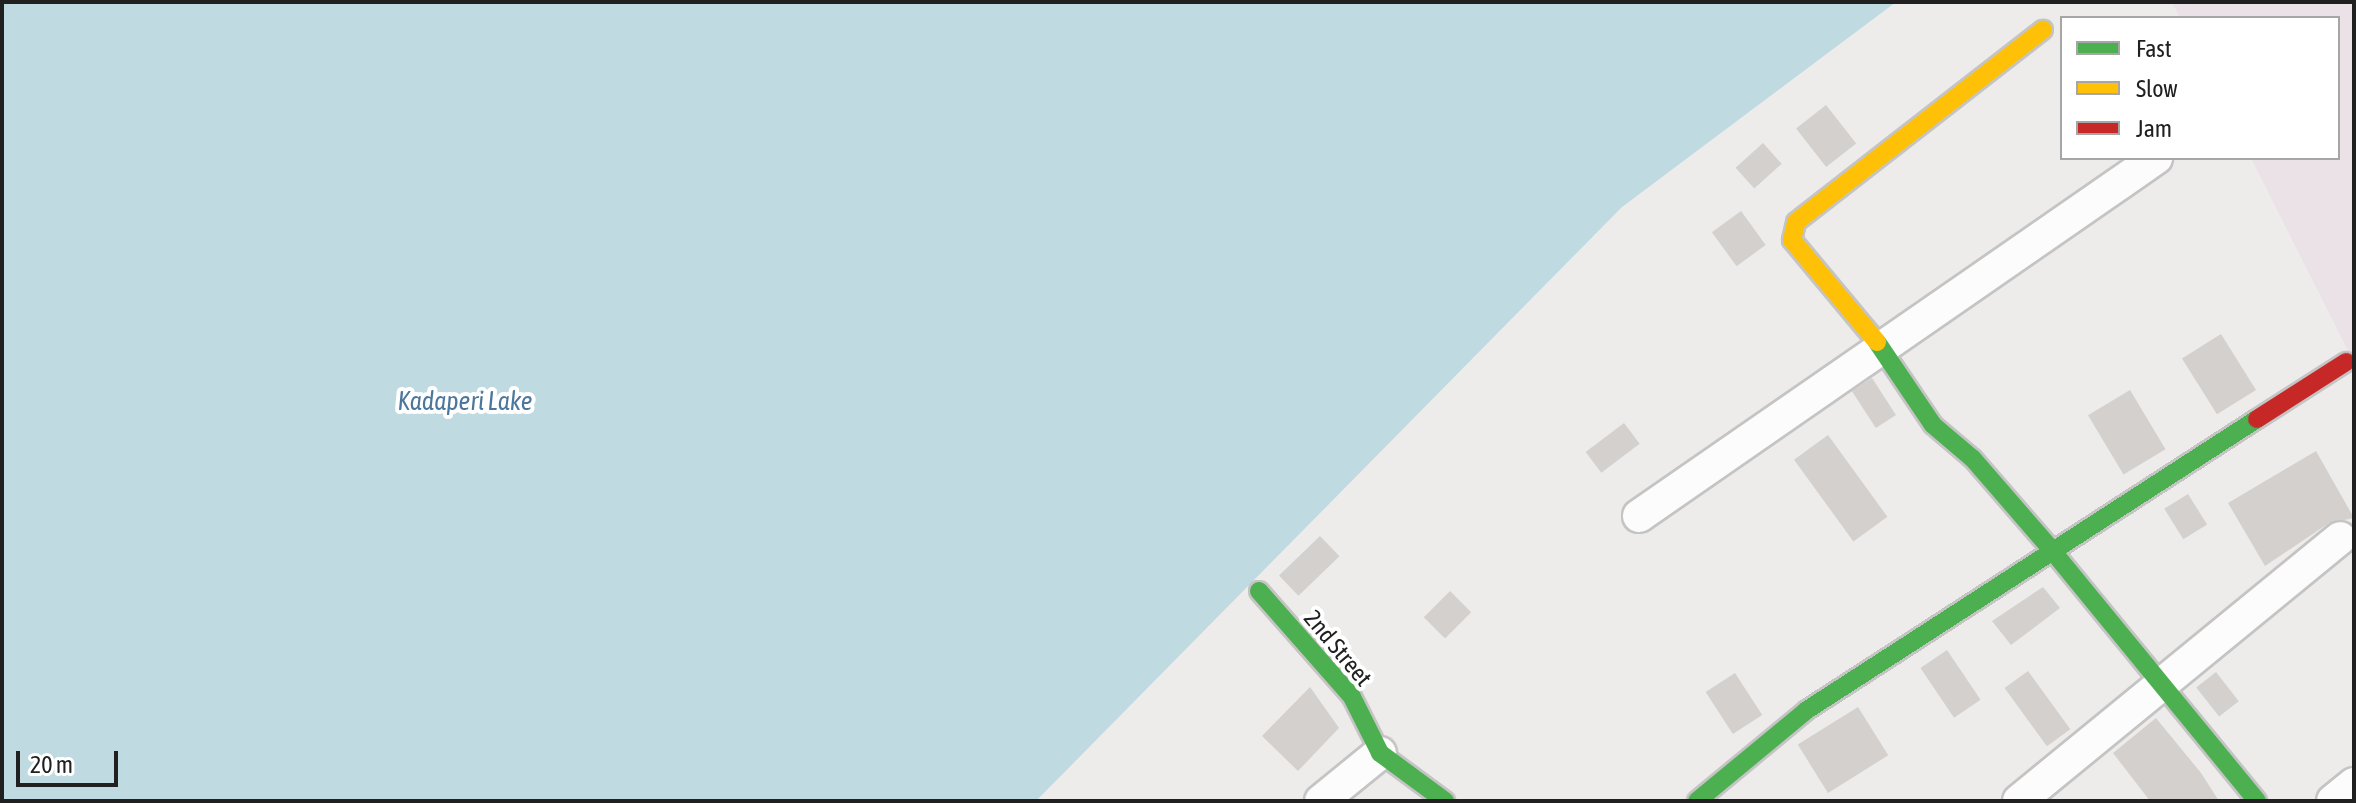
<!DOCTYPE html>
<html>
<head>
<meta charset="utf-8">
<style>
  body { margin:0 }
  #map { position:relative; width:2356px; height:803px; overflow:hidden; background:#eeecea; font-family:"Asap Condensed",sans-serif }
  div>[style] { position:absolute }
  .industrial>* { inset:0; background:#ebe2e8 }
  .water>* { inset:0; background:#bfdae0 }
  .building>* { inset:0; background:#d3d0ce; transform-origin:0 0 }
  .roads { filter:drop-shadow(2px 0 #c5c4c4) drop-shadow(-2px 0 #c5c4c4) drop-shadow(0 2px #c5c4c4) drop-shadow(0 -2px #c5c4c4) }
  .street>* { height:32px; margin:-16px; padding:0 16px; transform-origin:16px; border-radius:16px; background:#fcfcfc }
  .fast>* { height:18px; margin:-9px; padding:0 9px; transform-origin:9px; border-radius:9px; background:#4caf50 }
  .slow>* { height:18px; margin:-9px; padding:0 9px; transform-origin:9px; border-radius:9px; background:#ffc107 }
  .jam>* { height:18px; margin:-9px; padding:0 9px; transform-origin:9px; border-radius:9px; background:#c62828 }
  span { translate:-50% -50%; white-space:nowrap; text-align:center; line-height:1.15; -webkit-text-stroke:8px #fff; paint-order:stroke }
  .street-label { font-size:24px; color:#202020 }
  .water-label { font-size:26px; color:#4b779c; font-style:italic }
  .frame { position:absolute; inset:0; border:4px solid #202020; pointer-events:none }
  .legend { position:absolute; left:2060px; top:16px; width:280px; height:144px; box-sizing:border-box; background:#fff; border:2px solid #a6a6a6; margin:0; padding:10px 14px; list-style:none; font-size:24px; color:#202020 }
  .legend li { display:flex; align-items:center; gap:16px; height:40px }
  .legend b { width:40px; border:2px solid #a6a6a6 }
  .scale { position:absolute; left:16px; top:751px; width:102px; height:36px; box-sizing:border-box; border:4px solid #202020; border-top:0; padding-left:10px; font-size:24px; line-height:28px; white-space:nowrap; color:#202020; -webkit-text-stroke:6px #fff; paint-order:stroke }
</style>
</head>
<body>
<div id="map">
  <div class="industrial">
    <div style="clip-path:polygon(2172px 2px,2354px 2px,2354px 363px,2251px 158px,2338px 158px,2338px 18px,2180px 18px)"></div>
  </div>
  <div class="water">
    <div style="clip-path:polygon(2px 2px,1896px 2px,1622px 207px,1036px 801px,2px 801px)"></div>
  </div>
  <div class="building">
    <div style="left:1826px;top:105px;width:49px;height:38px;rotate:52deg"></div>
    <div style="left:1763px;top:143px;width:28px;height:37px;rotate:48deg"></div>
    <div style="left:1741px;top:211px;width:42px;height:36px;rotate:54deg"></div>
    <div style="left:2221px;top:334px;width:66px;height:46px;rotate:58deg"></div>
    <div style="left:1872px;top:378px;width:44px;height:24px;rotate:57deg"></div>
    <div style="left:2130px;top:390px;width:69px;height:49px;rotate:59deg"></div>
    <div style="left:1624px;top:423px;width:26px;height:48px;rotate:53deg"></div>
    <div style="left:1828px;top:435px;width:101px;height:42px;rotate:54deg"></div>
    <div style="clip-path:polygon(2316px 451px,2354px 518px,2329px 523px,2265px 566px,2228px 503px)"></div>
    <div style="left:2188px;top:494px;width:36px;height:28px;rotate:58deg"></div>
    <div style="left:1320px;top:536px;width:28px;height:57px;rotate:46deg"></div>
    <div style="clip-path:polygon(2043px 587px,2060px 608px,2011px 645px,1992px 621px)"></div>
    <div style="left:1450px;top:591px;width:30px;height:37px;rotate:45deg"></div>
    <div style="left:1947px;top:650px;width:60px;height:32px;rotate:56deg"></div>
    <div style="left:2028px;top:671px;width:72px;height:29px;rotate:54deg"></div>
    <div style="left:2216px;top:672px;width:37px;height:25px;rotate:52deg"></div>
    <div style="left:1735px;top:673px;width:50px;height:35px;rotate:57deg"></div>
    <div style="clip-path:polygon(1310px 687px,1339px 728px,1298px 771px,1262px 736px)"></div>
    <div style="left:1858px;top:707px;width:57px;height:71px;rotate:58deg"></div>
    <div style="clip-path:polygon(2156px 718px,2201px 773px,2219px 801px,2150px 801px,2113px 753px)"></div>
  </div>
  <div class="roads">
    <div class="street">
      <div style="left:1639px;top:516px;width:629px;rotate:-34.7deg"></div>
      <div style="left:1321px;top:801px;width:76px;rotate:-39.1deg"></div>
      <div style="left:2019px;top:801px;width:415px;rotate:-39.3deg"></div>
      <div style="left:2333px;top:801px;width:27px;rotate:-39deg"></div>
    </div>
    <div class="fast">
      <div style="left:1877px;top:342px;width:100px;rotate:56deg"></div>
      <div style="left:1933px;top:425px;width:52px;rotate:40.4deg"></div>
      <div style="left:1973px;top:459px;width:118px;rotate:49.1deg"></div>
      <div style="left:2050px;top:548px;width:327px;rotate:50.7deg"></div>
      <div style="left:1259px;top:591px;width:141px;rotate:48.7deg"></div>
      <div style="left:1352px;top:697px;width:63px;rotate:63.4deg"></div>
      <div style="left:1380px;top:753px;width:81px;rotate:36.4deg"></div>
      <div style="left:1697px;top:801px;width:143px;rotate:-39.6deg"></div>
      <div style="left:1807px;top:710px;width:536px;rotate:-32.89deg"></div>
    </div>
    <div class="slow">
      <div style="left:1877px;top:342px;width:133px;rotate:-129.8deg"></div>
      <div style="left:1792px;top:240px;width:18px;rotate:-77deg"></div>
      <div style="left:1796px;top:222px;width:313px;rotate:-37.9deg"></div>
    </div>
    <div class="jam">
      <div style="left:2257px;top:419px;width:106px;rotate:-32.6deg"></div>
    </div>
  </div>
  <div class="street-label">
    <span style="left:1338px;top:648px;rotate:50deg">2nd Street</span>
  </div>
  <div class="water-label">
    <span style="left:465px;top:402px">Kadaperi Lake</span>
  </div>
  <div class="frame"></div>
  <ul class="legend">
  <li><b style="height:10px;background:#4caf50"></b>Fast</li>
  <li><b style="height:10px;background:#ffc107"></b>Slow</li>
  <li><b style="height:10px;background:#c62828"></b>Jam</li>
  </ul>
  <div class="scale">20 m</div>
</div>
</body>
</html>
